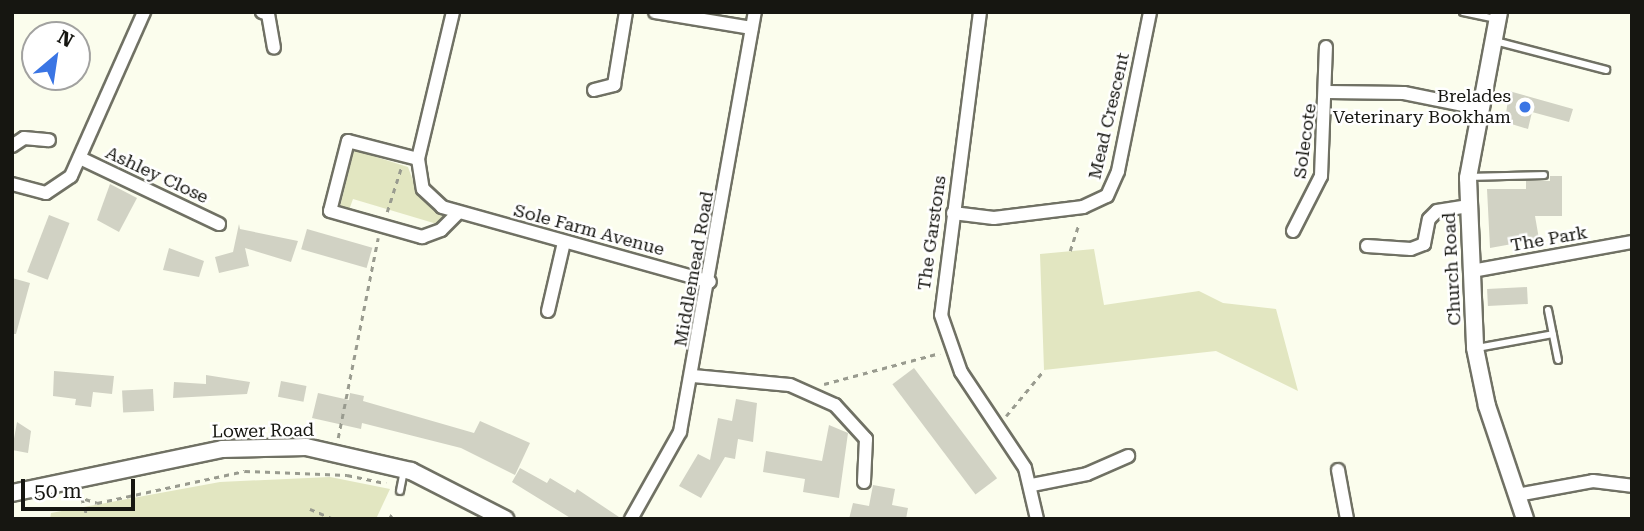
<!DOCTYPE html>
<html>
<head>
<meta charset="utf-8">
<style>
  body { margin:0 }
  #map { position:relative; width:1644px; height:531px; overflow:hidden; background:#fbfded; font-family:"Roboto Serif",serif }
  div>[style] { position:absolute }
  .green>* { inset:0; background:#e2e6c1 }
  .building>* { inset:0; background:#d1d2c4; transform-origin:0 0 }
  .path>* { height:2.5px; margin-top:-1.25px; transform-origin:0; background:repeating-linear-gradient(90deg,#999b8f 0 5px,transparent 0 10px) }
  .roads { filter:drop-shadow(2px 0 #707164) drop-shadow(-2px 0 #707164) drop-shadow(0 2px #707164) drop-shadow(0 -2px #707164) }
  .service>* { height:6px; margin:-3px; padding:0 3px; transform-origin:3px; border-radius:3px; background:#fff }
  .minor>* { height:12px; margin:-6px; padding:0 6px; transform-origin:6px; border-radius:6px; background:#fff }
  .tertiary>* { height:16px; margin:-8px; padding:0 8px; transform-origin:8px; border-radius:8px; background:#fff }
  .dots>* { width:19px; height:19px; translate:-50% -50%; box-sizing:border-box; border:4px solid #fff; border-radius:50% }
  span { translate:-50% -50%; white-space:nowrap; text-align:center; line-height:1.15; -webkit-text-stroke:5px #fff; paint-order:stroke }
  .poi-label { font-size:18px; color:#161611 }
  .right { translate:-100% -50%; text-align:right }
  .street-label { font-size:18px; color:#161611 }
  .frame { position:absolute; inset:0; border:14px solid #161611; pointer-events:none }
  .north { position:absolute; left:21px; top:21px; width:70px; height:70px; box-sizing:border-box; background:#fff; border:2px solid #a2a2a0; border-radius:50%; rotate:29deg; font-size:19px; font-weight:700; line-height:28px; text-align:center; color:#161611 }
  .north::after { content:''; display:block; margin:auto; width:24px; height:32px; background:#3a75e4; clip-path:polygon(50% 0,100% 100%,50% 72%,0 100%) }
  .scale { position:absolute; left:21px; top:479px; width:114px; height:32px; box-sizing:border-box; border:4px solid #161611; border-top:0; padding-left:9px; font-size:21px; line-height:24px; white-space:nowrap; color:#161611; -webkit-text-stroke:5px #fff; paint-order:stroke }
</style>
</head>
<body>
<div id="map">
  <div class="green">
    <div style="clip-path:polygon(354px 150px,408px 167px,419px 197px,443px 215px,437px 224px,353px 199px,349px 210px,340px 207px)"></div>
    <div style="clip-path:polygon(1094px 249px,1104px 305px,1199px 291px,1223px 303px,1276px 309px,1298px 391px,1216px 351px,1044px 370px,1040px 254px)"></div>
    <div style="clip-path:polygon(330px 477px,390px 489px,376px 519px,50px 519px,51px 513px,220px 482px)"></div>
  </div>
  <div class="building">
    <div style="clip-path:polygon(1509px 91px,1573px 109px,1569px 122px,1532px 112px,1528px 129px,1505px 122px)"></div>
    <div style="clip-path:polygon(1550px 176px,1562px 176px,1562px 216px,1535px 216px,1539px 239px,1490px 248px,1487px 189px,1526px 189px,1526px 181px,1550px 181px)"></div>
    <div style="clip-path:polygon(110px 184px,137px 198px,119px 232px,97px 220px)"></div>
    <div style="left:49px;top:215px;width:22px;height:61px;rotate:21deg"></div>
    <div style="clip-path:polygon(239px 224px,240px 229px,298px 241px,291px 262px,245px 248px,249px 266px,219px 273px,215px 257px,233px 252px)"></div>
    <div style="left:307px;top:229px;width:68px;height:21px;rotate:16deg"></div>
    <div style="clip-path:polygon(169px 248px,204px 261px,199px 277px,163px 270px)"></div>
    <div style="clip-path:polygon(12px 278px,30px 283px,16px 334px,12px 334px)"></div>
    <div style="left:1527px;top:287px;width:17px;height:40px;rotate:87deg"></div>
    <div style="left:914px;top:368px;width:138px;height:27px;rotate:53deg"></div>
    <div style="clip-path:polygon(54px 371px,114px 376px,112px 394px,93px 392px,91px 407px,75px 405px,76px 399px,53px 396px)"></div>
    <div style="clip-path:polygon(206px 375px,250px 382px,247px 394px,173px 398px,174px 382px,206px 384px)"></div>
    <div style="left:281px;top:381px;width:26px;height:16px;rotate:11deg"></div>
    <div style="left:153px;top:389px;width:22px;height:31px;rotate:87deg"></div>
    <div style="clip-path:polygon(318px 393px,349px 400px,350px 393px,364px 396px,363px 401px,474px 433px,480px 421px,530px 443px,515px 475px,461px 448px,362px 423px,361px 429px,312px 418px)"></div>
    <div style="clip-path:polygon(736px 399px,757px 403px,753px 442px,738px 439px,735px 459px,725px 457px,701px 498px,679px 486px,698px 454px,710px 460px,718px 418px,732px 421px)"></div>
    <div style="clip-path:polygon(17px 422px,31px 431px,28px 453px,12px 450px)"></div>
    <div style="clip-path:polygon(829px 425px,848px 433px,839px 498px,803px 492px,805px 479px,763px 472px,766px 451px,822px 461px)"></div>
    <div style="clip-path:polygon(520px 468px,547px 483px,550px 478px,575px 493px,577px 489px,622px 519px,572px 519px,512px 482px)"></div>
    <div style="clip-path:polygon(873px 485px,895px 489px,892px 505px,908px 508px,906px 519px,849px 519px,853px 503px,869px 506px)"></div>
  </div>
  <div class="path">
    <div style="left:387px;top:212px;width:46px;rotate:-72.3deg"></div>
    <div style="left:1070px;top:251px;width:29px;rotate:-72deg"></div>
    <div style="left:824px;top:384px;width:120px;rotate:-15deg"></div>
    <div style="left:1006px;top:416px;width:60px;rotate:-50.4deg"></div>
    <div style="left:338px;top:438px;width:204px;rotate:-78.7deg"></div>
    <div style="left:76px;top:496px;width:22px;rotate:18deg"></div>
    <div style="left:97px;top:503px;width:151px;rotate:-12.2deg"></div>
    <div style="left:245px;top:471px;width:102px;rotate:2.2deg"></div>
    <div style="left:347px;top:475px;width:40px;rotate:12deg"></div>
    <div style="left:82px;top:498px;width:22px;rotate:74deg"></div>
    <div style="left:310px;top:509px;width:26px;rotate:23deg"></div>
    <div style="left:389px;top:519px;width:6px;rotate:-59deg"></div>
  </div>
  <div class="roads">
    <div class="service">
      <div style="left:1463px;top:12px;width:34px;rotate:12deg"></div>
      <div style="left:1495px;top:41px;width:115px;rotate:14.6deg"></div>
      <div style="left:1470px;top:177px;width:74px;rotate:-1.5deg"></div>
      <div style="left:1548px;top:310px;width:51px;rotate:78.7deg"></div>
      <div style="left:1477px;top:348px;width:77px;rotate:-10.4deg"></div>
      <div style="left:400px;top:491px;width:20px;rotate:-79deg"></div>
    </div>
    <div class="minor">
      <div style="left:262px;top:12px;width:6px;rotate:18deg"></div>
      <div style="left:268px;top:14px;width:34px;rotate:80deg"></div>
      <div style="left:453px;top:12px;width:151px;rotate:103.4deg"></div>
      <div style="left:418px;top:159px;width:30px;rotate:81deg"></div>
      <div style="left:423px;top:189px;width:26px;rotate:43deg"></div>
      <div style="left:442px;top:207px;width:278px;rotate:15.6deg"></div>
      <div style="left:655px;top:12px;width:98px;rotate:9.4deg"></div>
      <div style="left:980px;top:12px;width:305px;rotate:97.3deg"></div>
      <div style="left:941px;top:315px;width:60px;rotate:70.7deg"></div>
      <div style="left:961px;top:372px;width:115px;rotate:56.3deg"></div>
      <div style="left:1025px;top:468px;width:52px;rotate:76.8deg"></div>
      <div style="left:594px;top:90px;width:21px;rotate:-14deg"></div>
      <div style="left:614px;top:85px;width:74px;rotate:-80.7deg"></div>
      <div style="left:1328px;top:92px;width:76px;rotate:0.8deg"></div>
      <div style="left:1404px;top:93px;width:76px;rotate:11.5deg"></div>
      <div style="left:12px;top:146px;width:14px;rotate:-34deg"></div>
      <div style="left:24px;top:138px;width:25px;rotate:5deg"></div>
      <div style="left:80px;top:158px;width:154px;rotate:25.4deg"></div>
      <div style="left:418px;top:159px;width:72px;rotate:-165.6deg"></div>
      <div style="left:348px;top:141px;width:72px;rotate:104.4deg"></div>
      <div style="left:330px;top:211px;width:96px;rotate:15.8deg"></div>
      <div style="left:422px;top:237px;width:20px;rotate:-20deg"></div>
      <div style="left:441px;top:230px;width:25px;rotate:-45deg"></div>
      <div style="left:12px;top:184px;width:35px;rotate:15deg"></div>
      <div style="left:46px;top:193px;width:30px;rotate:-34deg"></div>
      <div style="left:71px;top:176px;width:180px;rotate:-66deg"></div>
      <div style="left:953px;top:213px;width:41px;rotate:7deg"></div>
      <div style="left:994px;top:218px;width:90px;rotate:-7deg"></div>
      <div style="left:1083px;top:207px;width:26px;rotate:-25deg"></div>
      <div style="left:1107px;top:196px;width:27px;rotate:-66deg"></div>
      <div style="left:1118px;top:171px;width:162px;rotate:-78.6deg"></div>
      <div style="left:1293px;top:231px;width:62px;rotate:-63deg"></div>
      <div style="left:1321px;top:176px;width:129px;rotate:-87.8deg"></div>
      <div style="left:1367px;top:246px;width:44px;rotate:3.9deg"></div>
      <div style="left:1411px;top:249px;width:14px;rotate:-21deg"></div>
      <div style="left:1424px;top:244px;width:25px;rotate:-79deg"></div>
      <div style="left:1429px;top:219px;width:11px;rotate:-45deg"></div>
      <div style="left:1437px;top:211px;width:32px;rotate:-9deg"></div>
      <div style="left:1472px;top:271px;width:163px;rotate:-10.3deg"></div>
      <div style="left:548px;top:311px;width:71px;rotate:-76.9deg"></div>
      <div style="left:693px;top:376px;width:97px;rotate:5.3deg"></div>
      <div style="left:790px;top:385px;width:49px;rotate:24deg"></div>
      <div style="left:835px;top:405px;width:46px;rotate:47.6deg"></div>
      <div style="left:866px;top:439px;width:43px;rotate:92.7deg"></div>
      <div style="left:1338px;top:470px;width:50px;rotate:79.6deg"></div>
      <div style="left:1032px;top:485px;width:56px;rotate:-11.3deg"></div>
      <div style="left:1087px;top:474px;width:45px;rotate:-23.7deg"></div>
      <div style="left:1517px;top:495px;width:77px;rotate:-10.4deg"></div>
      <div style="left:1593px;top:481px;width:39px;rotate:7deg"></div>
      <div style="left:631px;top:519px;width:100px;rotate:-60.6deg"></div>
      <div style="left:680px;top:432px;width:427px;rotate:-79.9deg"></div>
    </div>
    <div class="tertiary">
      <div style="left:1499px;top:12px;width:169px;rotate:100.6deg"></div>
      <div style="left:1468px;top:178px;width:170px;rotate:87.6deg"></div>
      <div style="left:1475px;top:348px;width:59px;rotate:78.3deg"></div>
      <div style="left:1487px;top:406px;width:119px;rotate:71.4deg"></div>
      <div style="left:12px;top:493px;width:215px;rotate:-11.8deg"></div>
      <div style="left:222px;top:449px;width:84px;rotate:-1.4deg"></div>
      <div style="left:306px;top:447px;width:108px;rotate:12.9deg"></div>
      <div style="left:411px;top:471px;width:106px;rotate:27.1deg"></div>
    </div>
  </div>
  <div class="dots">
    <div style="left:1525px;top:107px;background:#3a75e4"></div>
  </div>
  <div class="poi-label">
    <span class="right" style="left:1511px;top:107px">Brelades<br>Veterinary Bookham</span>
  </div>
  <div class="street-label">
    <span style="left:1109px;top:116px;rotate:-77deg">Mead Crescent</span>
    <span style="left:1305px;top:141px;rotate:-82deg">Solecote</span>
    <span style="left:157px;top:175px;rotate:25deg">Ashley Close</span>
    <span style="left:589px;top:230px;rotate:15deg">Sole Farm Avenue</span>
    <span style="left:932px;top:233px;rotate:-82deg">The Garstons</span>
    <span style="left:1549px;top:239px;rotate:-10deg">The Park</span>
    <span style="left:694px;top:269px;rotate:-80deg">Middlemead Road</span>
    <span style="left:1452px;top:269px;rotate:-93deg">Church Road</span>
    <span style="left:263px;top:431px;rotate:-1deg">Lower Road</span>
  </div>
  <div class="frame"></div>
  <div class="north">N</div>
  <div class="scale">50 m</div>
</div>
</body>
</html>
